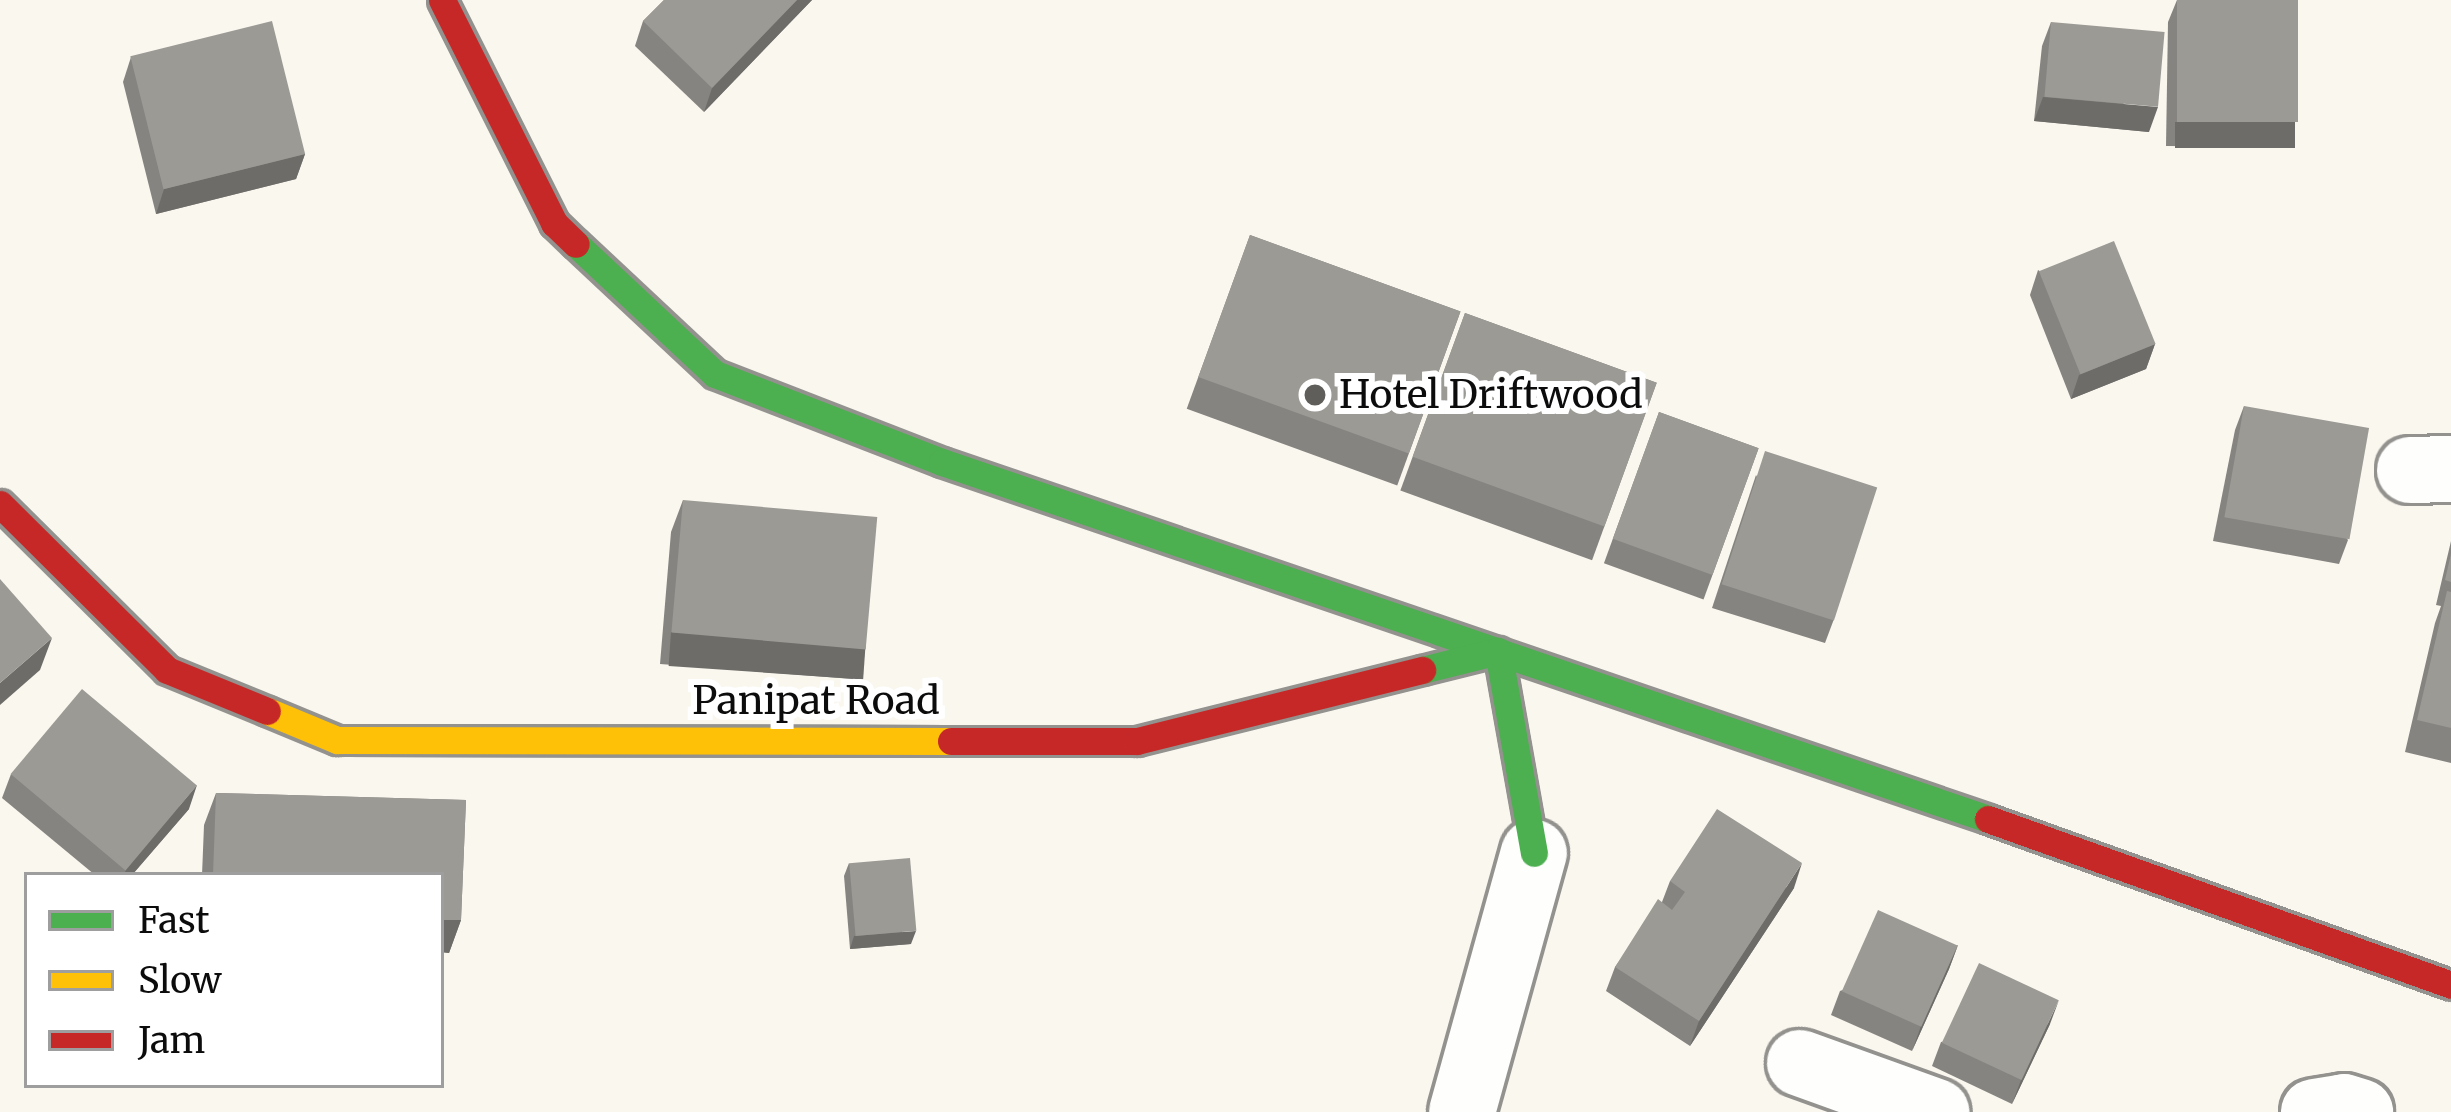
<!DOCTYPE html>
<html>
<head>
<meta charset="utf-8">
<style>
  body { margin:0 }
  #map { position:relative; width:2451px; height:1112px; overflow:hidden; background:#faf7ef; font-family:Merriweather,serif }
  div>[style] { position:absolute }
  .roads { filter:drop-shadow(3px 0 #93928e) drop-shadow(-3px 0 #93928e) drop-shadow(0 3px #93928e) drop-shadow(0 -3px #93928e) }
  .street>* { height:66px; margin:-33px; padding:0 33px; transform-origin:33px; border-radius:33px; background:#fefefd }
  .fast>* { height:27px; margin:-13.5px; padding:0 13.5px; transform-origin:13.5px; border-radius:13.5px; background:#4caf50 }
  .slow>* { height:27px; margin:-13.5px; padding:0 13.5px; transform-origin:13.5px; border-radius:13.5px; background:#ffc107 }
  .jam>* { height:27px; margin:-13.5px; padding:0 13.5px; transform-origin:13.5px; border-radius:13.5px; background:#c62828 }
  .wall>* { inset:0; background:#868480; transform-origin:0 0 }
  .shaded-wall>* { inset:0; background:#6d6c68; transform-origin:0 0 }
  .building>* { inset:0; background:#9c9a95; transform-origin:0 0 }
  .dots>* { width:33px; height:33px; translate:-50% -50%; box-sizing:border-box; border:6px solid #fff; border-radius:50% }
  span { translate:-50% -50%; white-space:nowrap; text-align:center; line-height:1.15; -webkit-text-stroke:12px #fff; paint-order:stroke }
  .poi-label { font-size:39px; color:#0c0c0c }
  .left { translate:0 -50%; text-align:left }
  .street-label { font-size:39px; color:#0c0c0c }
  .legend { position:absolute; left:24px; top:872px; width:420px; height:216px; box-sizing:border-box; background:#fff; border:3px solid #9e9e9e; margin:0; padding:15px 21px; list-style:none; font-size:36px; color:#0c0c0c }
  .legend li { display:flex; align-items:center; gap:24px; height:60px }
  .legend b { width:60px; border:3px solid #9e9e9e }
</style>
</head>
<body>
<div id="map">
  <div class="roads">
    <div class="street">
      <div style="left:2410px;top:470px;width:41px;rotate:-1.4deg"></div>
      <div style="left:1800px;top:1063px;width:145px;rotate:19.8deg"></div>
      <div style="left:1462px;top:1112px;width:269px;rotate:-74.5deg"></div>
      <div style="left:2314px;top:1112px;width:30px;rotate:-9deg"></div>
      <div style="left:2344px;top:1107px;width:17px;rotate:17deg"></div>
    </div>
    <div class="fast">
      <div style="left:576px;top:244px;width:190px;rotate:43.1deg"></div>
      <div style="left:715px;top:374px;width:243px;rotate:21.2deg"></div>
      <div style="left:942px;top:462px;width:1105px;rotate:18.84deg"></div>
      <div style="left:1422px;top:670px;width:78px;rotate:-14deg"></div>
      <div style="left:1498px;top:651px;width:205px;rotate:79.9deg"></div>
    </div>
    <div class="slow">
      <div style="left:267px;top:711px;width:76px;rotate:22.5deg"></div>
      <div style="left:337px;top:740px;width:614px;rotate:0.09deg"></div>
    </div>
    <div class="jam">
      <div style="left:442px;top:0;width:250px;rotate:63.3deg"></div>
      <div style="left:554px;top:223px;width:30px;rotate:44deg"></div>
      <div style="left:0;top:504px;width:235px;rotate:44.8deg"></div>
      <div style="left:167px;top:670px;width:108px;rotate:22.3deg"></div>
      <div style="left:951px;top:741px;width:186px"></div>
      <div style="left:1137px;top:741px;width:294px;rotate:-14deg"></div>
      <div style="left:1988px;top:819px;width:492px;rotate:19.7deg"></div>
    </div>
  </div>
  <div class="wall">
    <div style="clip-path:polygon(664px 0,812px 0,704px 112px,635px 46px,643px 21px)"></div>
    <div style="clip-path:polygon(2177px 0,2286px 147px,2166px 146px,2168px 22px)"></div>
    <div style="clip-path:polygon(2051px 22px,2149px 132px,2034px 121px,2042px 46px)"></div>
    <div style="clip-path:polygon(131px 57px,305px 154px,296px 179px,156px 214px,123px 82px)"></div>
    <div style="left:1250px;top:235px;width:224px;height:185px;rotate:20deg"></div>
    <div style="clip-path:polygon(2038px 270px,2155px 344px,2146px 369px,2071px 399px,2030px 295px)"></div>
    <div style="left:1465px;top:313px;width:204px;height:189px;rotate:20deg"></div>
    <div style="clip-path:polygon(2244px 406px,2348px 540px,2339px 564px,2213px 541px,2235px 430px)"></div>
    <div style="left:1659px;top:412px;width:106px;height:161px;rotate:20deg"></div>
    <div style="clip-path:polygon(1756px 475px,1834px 619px,1825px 643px,1712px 608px)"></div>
    <div style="clip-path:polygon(683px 500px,865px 647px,853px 679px,660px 664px,671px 532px)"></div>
    <div style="clip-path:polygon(2451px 541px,2451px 763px,2405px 752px,2435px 623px,2441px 606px,2436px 605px)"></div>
    <div style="clip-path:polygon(11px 774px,189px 809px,132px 875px,95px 875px,2px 798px)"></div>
    <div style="clip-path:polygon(216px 793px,466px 800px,461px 920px,449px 953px,441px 952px,441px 875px,202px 875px,204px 825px)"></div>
    <div style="clip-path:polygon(849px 863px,911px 944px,850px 949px,844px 876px)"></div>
    <div style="clip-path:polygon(1670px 881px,1794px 888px,1690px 1046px,1606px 991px,1615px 967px,1662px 902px)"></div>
    <div style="clip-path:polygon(1958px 945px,1949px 969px,1912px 1051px,1831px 1015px,1840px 991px)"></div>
    <div style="clip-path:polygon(2050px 1024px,2012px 1104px,1932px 1066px,1941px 1042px)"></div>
  </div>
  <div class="shaded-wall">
    <div style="clip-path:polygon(797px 0,812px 0,704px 112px,712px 88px)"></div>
    <div style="clip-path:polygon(2043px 97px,2158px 107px,2149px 132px,2034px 121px)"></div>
    <div style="left:2175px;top:122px;width:120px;height:26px"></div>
    <div style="clip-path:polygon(305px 154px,296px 179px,156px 214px,164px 189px)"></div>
    <div style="clip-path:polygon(2155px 344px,2146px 369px,2071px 399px,2079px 375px)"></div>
    <div style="left:671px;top:632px;width:195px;height:34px;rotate:4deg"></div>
    <div style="clip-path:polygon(52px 638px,40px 670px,0 705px,0 683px)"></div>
    <div style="clip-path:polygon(197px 785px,189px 809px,132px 875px,124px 875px,126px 869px)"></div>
    <div style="clip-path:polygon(1802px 863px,1794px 888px,1690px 1046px,1699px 1021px)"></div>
    <div style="clip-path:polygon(441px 920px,461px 920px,449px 953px,441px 952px)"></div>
    <div style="clip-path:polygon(916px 931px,911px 944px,850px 949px,854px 936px)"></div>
    <div style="clip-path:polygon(1958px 945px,1949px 969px,1912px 1051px,1921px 1026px)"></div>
    <div style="clip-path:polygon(2059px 1000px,2050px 1024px,2012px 1104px,2021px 1080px)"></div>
  </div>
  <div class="building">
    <div style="clip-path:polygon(664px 0,797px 0,712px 88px,643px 21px)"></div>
    <div style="left:2177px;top:0;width:121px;height:122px"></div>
    <div style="left:272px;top:21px;width:137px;height:146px;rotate:76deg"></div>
    <div style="left:2051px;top:22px;width:114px;height:75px;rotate:5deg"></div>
    <div style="left:1250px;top:235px;width:224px;height:151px;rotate:20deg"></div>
    <div style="left:2114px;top:241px;width:111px;height:81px;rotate:68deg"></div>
    <div style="left:1465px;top:313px;width:204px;height:153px;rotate:20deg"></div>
    <div style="left:2244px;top:406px;width:127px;height:113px;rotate:10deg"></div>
    <div style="left:1659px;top:412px;width:106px;height:135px;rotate:20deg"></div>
    <div style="left:1765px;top:451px;width:118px;height:140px;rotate:18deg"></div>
    <div style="left:683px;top:500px;width:195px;height:133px;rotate:5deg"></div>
    <div style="clip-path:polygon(2451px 554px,2451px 582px,2445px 580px)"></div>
    <div style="clip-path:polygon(0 579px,52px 638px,0 683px)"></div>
    <div style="clip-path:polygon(2447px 591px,2451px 592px,2451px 728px,2417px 720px)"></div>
    <div style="left:82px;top:689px;width:150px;height:111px;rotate:40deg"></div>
    <div style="clip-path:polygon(216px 793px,466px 800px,461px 920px,441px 920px,441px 875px,213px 875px)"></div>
    <div style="clip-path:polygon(1717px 809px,1802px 863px,1699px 1021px,1615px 967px,1658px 899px,1672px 910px,1685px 892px,1670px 881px)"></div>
    <div style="left:910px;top:858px;width:73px;height:61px;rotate:85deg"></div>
    <div style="left:1878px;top:910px;width:87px;height:89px;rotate:24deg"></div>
    <div style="left:1979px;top:963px;width:88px;height:88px;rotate:25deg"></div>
  </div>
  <div class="dots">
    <div style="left:1315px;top:395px;background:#5f5e5b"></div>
  </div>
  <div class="poi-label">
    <span class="left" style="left:1339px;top:395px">Hotel Driftwood</span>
  </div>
  <div class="street-label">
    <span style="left:816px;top:701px">Panipat Road</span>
  </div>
  <ul class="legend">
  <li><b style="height:15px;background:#4caf50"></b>Fast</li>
  <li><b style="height:15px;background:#ffc107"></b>Slow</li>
  <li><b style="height:15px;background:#c62828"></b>Jam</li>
  </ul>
</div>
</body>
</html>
